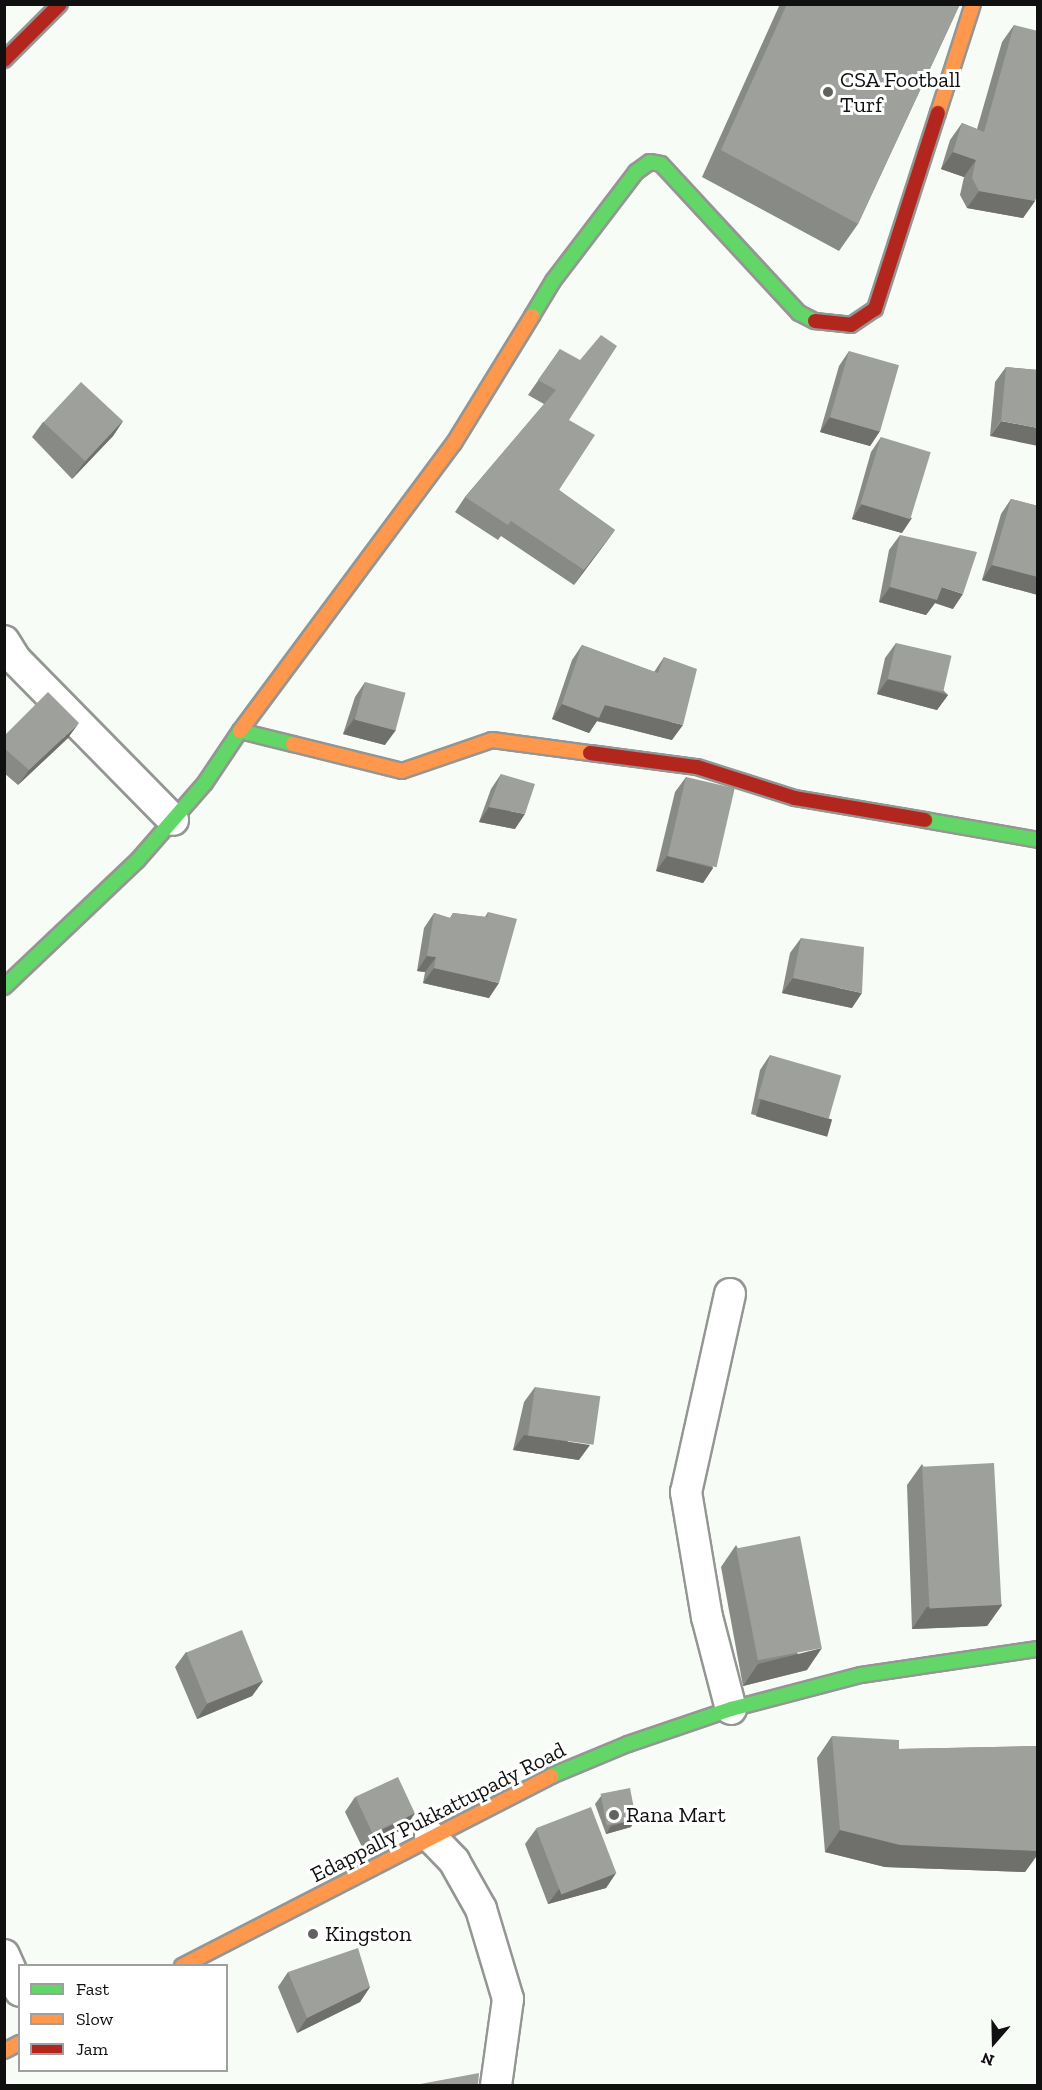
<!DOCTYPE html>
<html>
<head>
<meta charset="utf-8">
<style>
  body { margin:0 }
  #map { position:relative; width:1042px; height:2090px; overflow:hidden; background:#f8fcf6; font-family:"Zilla Slab",serif }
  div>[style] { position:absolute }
  .roads { filter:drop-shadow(2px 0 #949694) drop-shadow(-2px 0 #949694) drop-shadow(0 2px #949694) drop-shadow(0 -2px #949694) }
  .street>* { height:30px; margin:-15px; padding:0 15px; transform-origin:15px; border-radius:15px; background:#fefffe }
  .fast>* { height:14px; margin:-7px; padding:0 7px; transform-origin:7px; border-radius:7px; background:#63d668 }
  .slow>* { height:14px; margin:-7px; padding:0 7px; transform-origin:7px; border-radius:7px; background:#ff974d }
  .jam>* { height:14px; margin:-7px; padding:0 7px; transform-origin:7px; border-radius:7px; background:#b3261e }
  .wall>* { inset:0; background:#888a85 }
  .shaded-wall>* { inset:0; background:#6f706c; transform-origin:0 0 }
  .building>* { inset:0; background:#9ea09b; transform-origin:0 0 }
  .dots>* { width:16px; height:16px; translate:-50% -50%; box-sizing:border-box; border:3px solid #fff; border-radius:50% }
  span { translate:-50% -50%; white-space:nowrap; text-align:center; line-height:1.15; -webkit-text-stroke:6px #fff; paint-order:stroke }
  .poi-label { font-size:22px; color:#101010 }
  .left { translate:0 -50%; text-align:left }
  .street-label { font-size:22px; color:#101010 }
  .frame { position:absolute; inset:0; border:6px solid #101010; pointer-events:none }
  .legend { position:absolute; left:18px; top:1964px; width:210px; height:108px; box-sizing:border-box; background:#fff; border:2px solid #9f9f9f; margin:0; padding:8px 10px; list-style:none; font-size:18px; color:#101010 }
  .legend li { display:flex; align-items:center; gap:12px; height:30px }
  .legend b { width:30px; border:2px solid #9f9f9f }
  .north { position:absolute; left:964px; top:2012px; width:60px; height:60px; -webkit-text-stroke:4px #fff; paint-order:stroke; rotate:200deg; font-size:16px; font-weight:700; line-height:24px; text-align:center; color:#101010 }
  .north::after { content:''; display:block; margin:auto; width:21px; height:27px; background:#101010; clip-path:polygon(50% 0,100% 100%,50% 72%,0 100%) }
</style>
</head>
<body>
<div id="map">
  <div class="roads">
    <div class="street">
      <div style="left:4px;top:641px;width:22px;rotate:58deg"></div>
      <div style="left:16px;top:660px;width:224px;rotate:45.5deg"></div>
      <div style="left:730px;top:1294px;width:203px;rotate:102.5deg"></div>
      <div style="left:686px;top:1492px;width:127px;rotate:80.5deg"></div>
      <div style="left:707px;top:1617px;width:95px;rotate:75.4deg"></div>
      <div style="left:430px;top:1836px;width:35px;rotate:46deg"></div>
      <div style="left:454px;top:1861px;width:55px;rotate:60.6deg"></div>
      <div style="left:481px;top:1909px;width:94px;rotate:73.3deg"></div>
      <div style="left:508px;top:1999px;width:88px;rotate:97.9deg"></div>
      <div style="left:4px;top:1955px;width:39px;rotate:66deg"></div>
    </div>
    <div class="fast">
      <div style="left:532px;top:316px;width:41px;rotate:-59deg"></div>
      <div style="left:553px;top:281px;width:137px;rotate:-52.7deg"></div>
      <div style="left:636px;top:172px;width:17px;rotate:-36deg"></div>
      <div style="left:650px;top:162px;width:11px;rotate:10deg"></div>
      <div style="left:661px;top:164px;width:203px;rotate:47.2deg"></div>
      <div style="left:799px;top:313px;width:18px;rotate:27deg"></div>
      <div style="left:925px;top:820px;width:115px;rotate:10deg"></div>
      <div style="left:4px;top:987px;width:183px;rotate:-43.5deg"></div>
      <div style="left:137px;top:861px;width:103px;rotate:-48.9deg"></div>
      <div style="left:205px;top:783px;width:63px;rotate:-56.1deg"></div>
      <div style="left:240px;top:731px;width:55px;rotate:13.8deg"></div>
      <div style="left:551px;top:1776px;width:83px;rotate:-22.6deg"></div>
      <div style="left:628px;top:1744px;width:109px;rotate:-18.8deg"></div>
      <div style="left:731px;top:1709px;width:134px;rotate:-14.7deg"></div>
      <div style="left:861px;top:1675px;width:179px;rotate:-8.4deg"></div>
    </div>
    <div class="slow">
      <div style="left:938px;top:113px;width:114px;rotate:-72.2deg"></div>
      <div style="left:240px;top:731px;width:359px;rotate:-53.4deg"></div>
      <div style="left:454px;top:443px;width:149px;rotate:-58.4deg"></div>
      <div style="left:293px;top:744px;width:112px;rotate:13.9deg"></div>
      <div style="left:402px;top:771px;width:95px;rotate:-19deg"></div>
      <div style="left:492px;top:740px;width:99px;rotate:7.6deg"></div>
      <div style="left:182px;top:1966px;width:415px;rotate:-27.2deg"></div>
      <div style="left:4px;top:2051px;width:18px;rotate:-27deg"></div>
    </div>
    <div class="jam">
      <div style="left:4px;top:60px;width:79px;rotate:-45deg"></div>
      <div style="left:815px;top:321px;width:36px;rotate:6deg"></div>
      <div style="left:851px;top:325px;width:29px;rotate:-34deg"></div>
      <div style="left:875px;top:309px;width:206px;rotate:-72.2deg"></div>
      <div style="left:590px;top:753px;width:108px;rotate:7.5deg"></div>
      <div style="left:697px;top:767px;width:103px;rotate:17.6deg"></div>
      <div style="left:795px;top:798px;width:132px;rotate:9.6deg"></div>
    </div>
  </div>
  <div class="wall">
    <div style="clip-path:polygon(780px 4px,960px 4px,858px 224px,839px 251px,702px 177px)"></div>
    <div style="clip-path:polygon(1014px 25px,1035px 201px,1023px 218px,967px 208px,960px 195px,964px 177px,941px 169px,950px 140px,962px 123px,977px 129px,1002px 42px)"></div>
    <div style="clip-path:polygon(560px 349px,569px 420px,559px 490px,615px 530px,574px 585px,501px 536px,498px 540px,455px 512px,465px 497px,544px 404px,528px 395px)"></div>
    <div style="clip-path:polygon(849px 351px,880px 431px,870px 446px,820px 432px,839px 366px)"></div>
    <div style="clip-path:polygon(1006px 367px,1038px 370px,990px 436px,995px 382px)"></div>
    <div style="clip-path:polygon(123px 421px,113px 436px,72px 479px,32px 437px,43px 422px)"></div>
    <div style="clip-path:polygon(881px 437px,902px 533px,852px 519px,871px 452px)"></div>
    <div style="clip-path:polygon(1011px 499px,1038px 506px,1038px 595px,982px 580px,1001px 514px)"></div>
    <div style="clip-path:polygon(900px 535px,953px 609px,935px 603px,926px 615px,879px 602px,889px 550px)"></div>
    <div style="clip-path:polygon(896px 643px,948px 695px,937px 710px,877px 694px,885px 658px)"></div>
    <div style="clip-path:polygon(582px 645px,654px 672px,664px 657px,672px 740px,597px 721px,589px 733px,552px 719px,572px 660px)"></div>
    <div style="clip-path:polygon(365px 682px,385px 745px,343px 734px,355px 697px)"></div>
    <div style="clip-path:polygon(4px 736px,68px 738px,18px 785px,4px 773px)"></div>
    <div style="clip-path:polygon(501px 774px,515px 829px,479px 822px,491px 789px)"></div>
    <div style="clip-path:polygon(686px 777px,713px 868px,703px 883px,656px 871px,675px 792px)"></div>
    <div style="clip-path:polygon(488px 912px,489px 998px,423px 983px,425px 972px,417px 971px,424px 928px,434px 913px,450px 918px,453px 913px,485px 917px)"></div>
    <div style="clip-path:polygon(801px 938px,852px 1008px,782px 993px,790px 953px)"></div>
    <div style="clip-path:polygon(770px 1055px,822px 1135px,751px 1114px,760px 1070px)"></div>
    <div style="clip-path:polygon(535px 1387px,579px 1460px,513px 1450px,524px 1402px)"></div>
    <div style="clip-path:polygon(922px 1464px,1002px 1605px,987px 1626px,912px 1629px,907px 1485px)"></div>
    <div style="clip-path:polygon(736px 1545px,807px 1670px,743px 1686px,721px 1567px)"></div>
    <div style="clip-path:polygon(186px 1652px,263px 1681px,252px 1696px,197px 1719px,175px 1667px)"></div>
    <div style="clip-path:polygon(832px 1736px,899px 1749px,1038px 1746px,1038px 1854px,1025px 1872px,885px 1867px,825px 1852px,817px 1758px)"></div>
    <div style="clip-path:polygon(601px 1796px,631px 1827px,606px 1834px,595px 1804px)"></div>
    <div style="clip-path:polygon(355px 1797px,415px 1813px,405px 1828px,363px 1849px,345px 1812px)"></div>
    <div style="clip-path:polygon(536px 1829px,616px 1873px,606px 1888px,548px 1904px,525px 1844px)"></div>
    <div style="clip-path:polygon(288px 1972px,370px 1987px,360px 2002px,297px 2033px,278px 1987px)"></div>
  </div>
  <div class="shaded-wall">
    <div style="clip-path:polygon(953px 152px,976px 160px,964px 177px,941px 169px)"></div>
    <div style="clip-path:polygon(979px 191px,1035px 201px,1023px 218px,967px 208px)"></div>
    <div style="clip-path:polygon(830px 417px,880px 431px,870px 446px,820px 432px)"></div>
    <div style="clip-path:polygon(123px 421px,113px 436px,72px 479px,83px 464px)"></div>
    <div style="clip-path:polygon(1001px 421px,1038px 428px,1038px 446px,990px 436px)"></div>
    <div style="clip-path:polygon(862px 504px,912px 518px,902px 533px,852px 519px)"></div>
    <div style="clip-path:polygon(615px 530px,604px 545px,574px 585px,584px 570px)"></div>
    <div style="clip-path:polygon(992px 565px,1038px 577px,1038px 595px,982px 580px)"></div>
    <div style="clip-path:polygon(890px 587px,942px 587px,963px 594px,953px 609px,935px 603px,926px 615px,879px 602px)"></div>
    <div style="clip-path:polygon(888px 679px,948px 695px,937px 710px,877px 694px)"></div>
    <div style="clip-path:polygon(562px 704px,605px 705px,683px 725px,672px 740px,597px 721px,589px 733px,552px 719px)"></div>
    <div style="clip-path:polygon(354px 719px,396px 730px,385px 745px,343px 734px)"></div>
    <div style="clip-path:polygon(79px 723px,68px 738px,18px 785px,29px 770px)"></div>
    <div style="clip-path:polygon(489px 807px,525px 814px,515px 829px,479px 822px)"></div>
    <div style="clip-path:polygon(667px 856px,713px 868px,703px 883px,656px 871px)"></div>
    <div style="clip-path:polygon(427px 956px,436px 957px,425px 972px,417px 971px)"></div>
    <div style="clip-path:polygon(434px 968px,499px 983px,489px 998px,423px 983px)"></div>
    <div style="clip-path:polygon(793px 978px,862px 993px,852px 1008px,782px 993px)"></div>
    <div style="left:761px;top:1099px;width:74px;height:18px;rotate:16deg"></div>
    <div style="clip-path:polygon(524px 1435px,590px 1445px,579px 1460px,513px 1450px)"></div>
    <div style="clip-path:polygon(1002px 1605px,987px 1626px,912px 1629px,927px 1607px)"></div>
    <div style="clip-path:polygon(822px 1648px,807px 1670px,743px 1686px,758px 1664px)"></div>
    <div style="clip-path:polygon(263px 1681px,252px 1696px,197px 1719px,207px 1704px)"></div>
    <div style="clip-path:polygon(415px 1813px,405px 1828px,363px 1849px,374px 1834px)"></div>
    <div style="clip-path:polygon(636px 1819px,631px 1827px,606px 1834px,611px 1826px)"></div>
    <div style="clip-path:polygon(840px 1830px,1038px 1851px,1038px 1854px,1025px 1872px,885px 1867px,825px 1852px)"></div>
    <div style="clip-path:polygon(616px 1873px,606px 1888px,548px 1904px,559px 1889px)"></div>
    <div style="clip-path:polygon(370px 1987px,360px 2002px,297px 2033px,307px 2018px)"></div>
  </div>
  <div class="building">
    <div style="clip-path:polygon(787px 4px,960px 4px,858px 224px,721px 150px)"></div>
    <div style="clip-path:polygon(1014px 25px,1038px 31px,1038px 193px,1035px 201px,979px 191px,972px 178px,976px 160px,953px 152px,962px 123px,984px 132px)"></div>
    <div style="clip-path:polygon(601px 335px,617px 346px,569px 420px,595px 435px,559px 490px,615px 530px,584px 570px,511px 521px,508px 525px,465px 497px,556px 390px,538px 380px,560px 349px,580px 360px)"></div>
    <div style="left:849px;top:351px;width:52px;height:69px;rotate:16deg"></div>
    <div style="clip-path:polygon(1006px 367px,1038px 370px,1038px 428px,1001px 421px)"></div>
    <div style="left:81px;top:382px;width:57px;height:55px;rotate:43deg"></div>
    <div style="left:881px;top:437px;width:52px;height:70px;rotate:17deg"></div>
    <div style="clip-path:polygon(1011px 499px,1038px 506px,1038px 577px,992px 565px)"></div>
    <div style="clip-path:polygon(900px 535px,977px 552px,963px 594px,942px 587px,937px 600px,890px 587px)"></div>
    <div style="left:896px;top:643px;width:57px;height:37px;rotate:13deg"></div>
    <div style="clip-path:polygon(582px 645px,658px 673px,664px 657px,697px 669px,683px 725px,605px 705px,599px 718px,562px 704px)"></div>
    <div style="left:365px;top:682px;width:42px;height:39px;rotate:15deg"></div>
    <div style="clip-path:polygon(48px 692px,79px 723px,29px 770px,4px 748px,4px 736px)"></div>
    <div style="clip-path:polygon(501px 774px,535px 784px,525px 814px,489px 807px)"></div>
    <div style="left:686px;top:777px;width:50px;height:81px;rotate:13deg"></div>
    <div style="clip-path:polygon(488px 912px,517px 919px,499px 983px,434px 968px,436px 957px,427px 956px,434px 913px,450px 918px,453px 913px,487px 917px)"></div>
    <div style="clip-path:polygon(801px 938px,864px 947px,862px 993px,793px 978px)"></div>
    <div style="left:770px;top:1055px;width:74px;height:45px;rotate:16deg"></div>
    <div style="left:535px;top:1387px;width:66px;height:49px;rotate:8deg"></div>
    <div style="left:994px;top:1463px;width:142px;height:72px;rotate:87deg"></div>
    <div style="left:800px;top:1536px;width:114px;height:65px;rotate:79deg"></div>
    <div style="left:242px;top:1630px;width:55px;height:60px;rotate:68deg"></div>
    <div style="clip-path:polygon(832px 1736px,899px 1740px,899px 1749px,1038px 1746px,1038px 1851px,900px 1845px,840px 1830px)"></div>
    <div style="left:398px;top:1777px;width:40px;height:47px;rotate:65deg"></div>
    <div style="left:630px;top:1788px;width:32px;height:30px;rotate:79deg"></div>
    <div style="left:591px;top:1807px;width:71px;height:59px;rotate:69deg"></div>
    <div style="clip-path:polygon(358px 1948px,370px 1987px,307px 2018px,288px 1972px)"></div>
    <div style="clip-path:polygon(479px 2073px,478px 2085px,415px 2085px)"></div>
  </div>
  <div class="dots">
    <div style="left:828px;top:92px;background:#616360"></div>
    <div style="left:614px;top:1815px;background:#616360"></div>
    <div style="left:313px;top:1934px;background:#616360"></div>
  </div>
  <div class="poi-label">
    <span class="left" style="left:840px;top:92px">CSA Football<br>Turf</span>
    <span class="left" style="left:626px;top:1815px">Rana Mart</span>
    <span class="left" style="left:325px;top:1934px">Kingston</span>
  </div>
  <div class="street-label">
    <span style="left:438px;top:1812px;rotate:-27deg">Edappally Pukkattupady Road</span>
  </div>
  <div class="frame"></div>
  <ul class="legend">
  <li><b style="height:8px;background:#63d668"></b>Fast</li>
  <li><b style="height:8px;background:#ff974d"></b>Slow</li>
  <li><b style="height:8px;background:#b3261e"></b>Jam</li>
  </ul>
  <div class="north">N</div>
</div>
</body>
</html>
